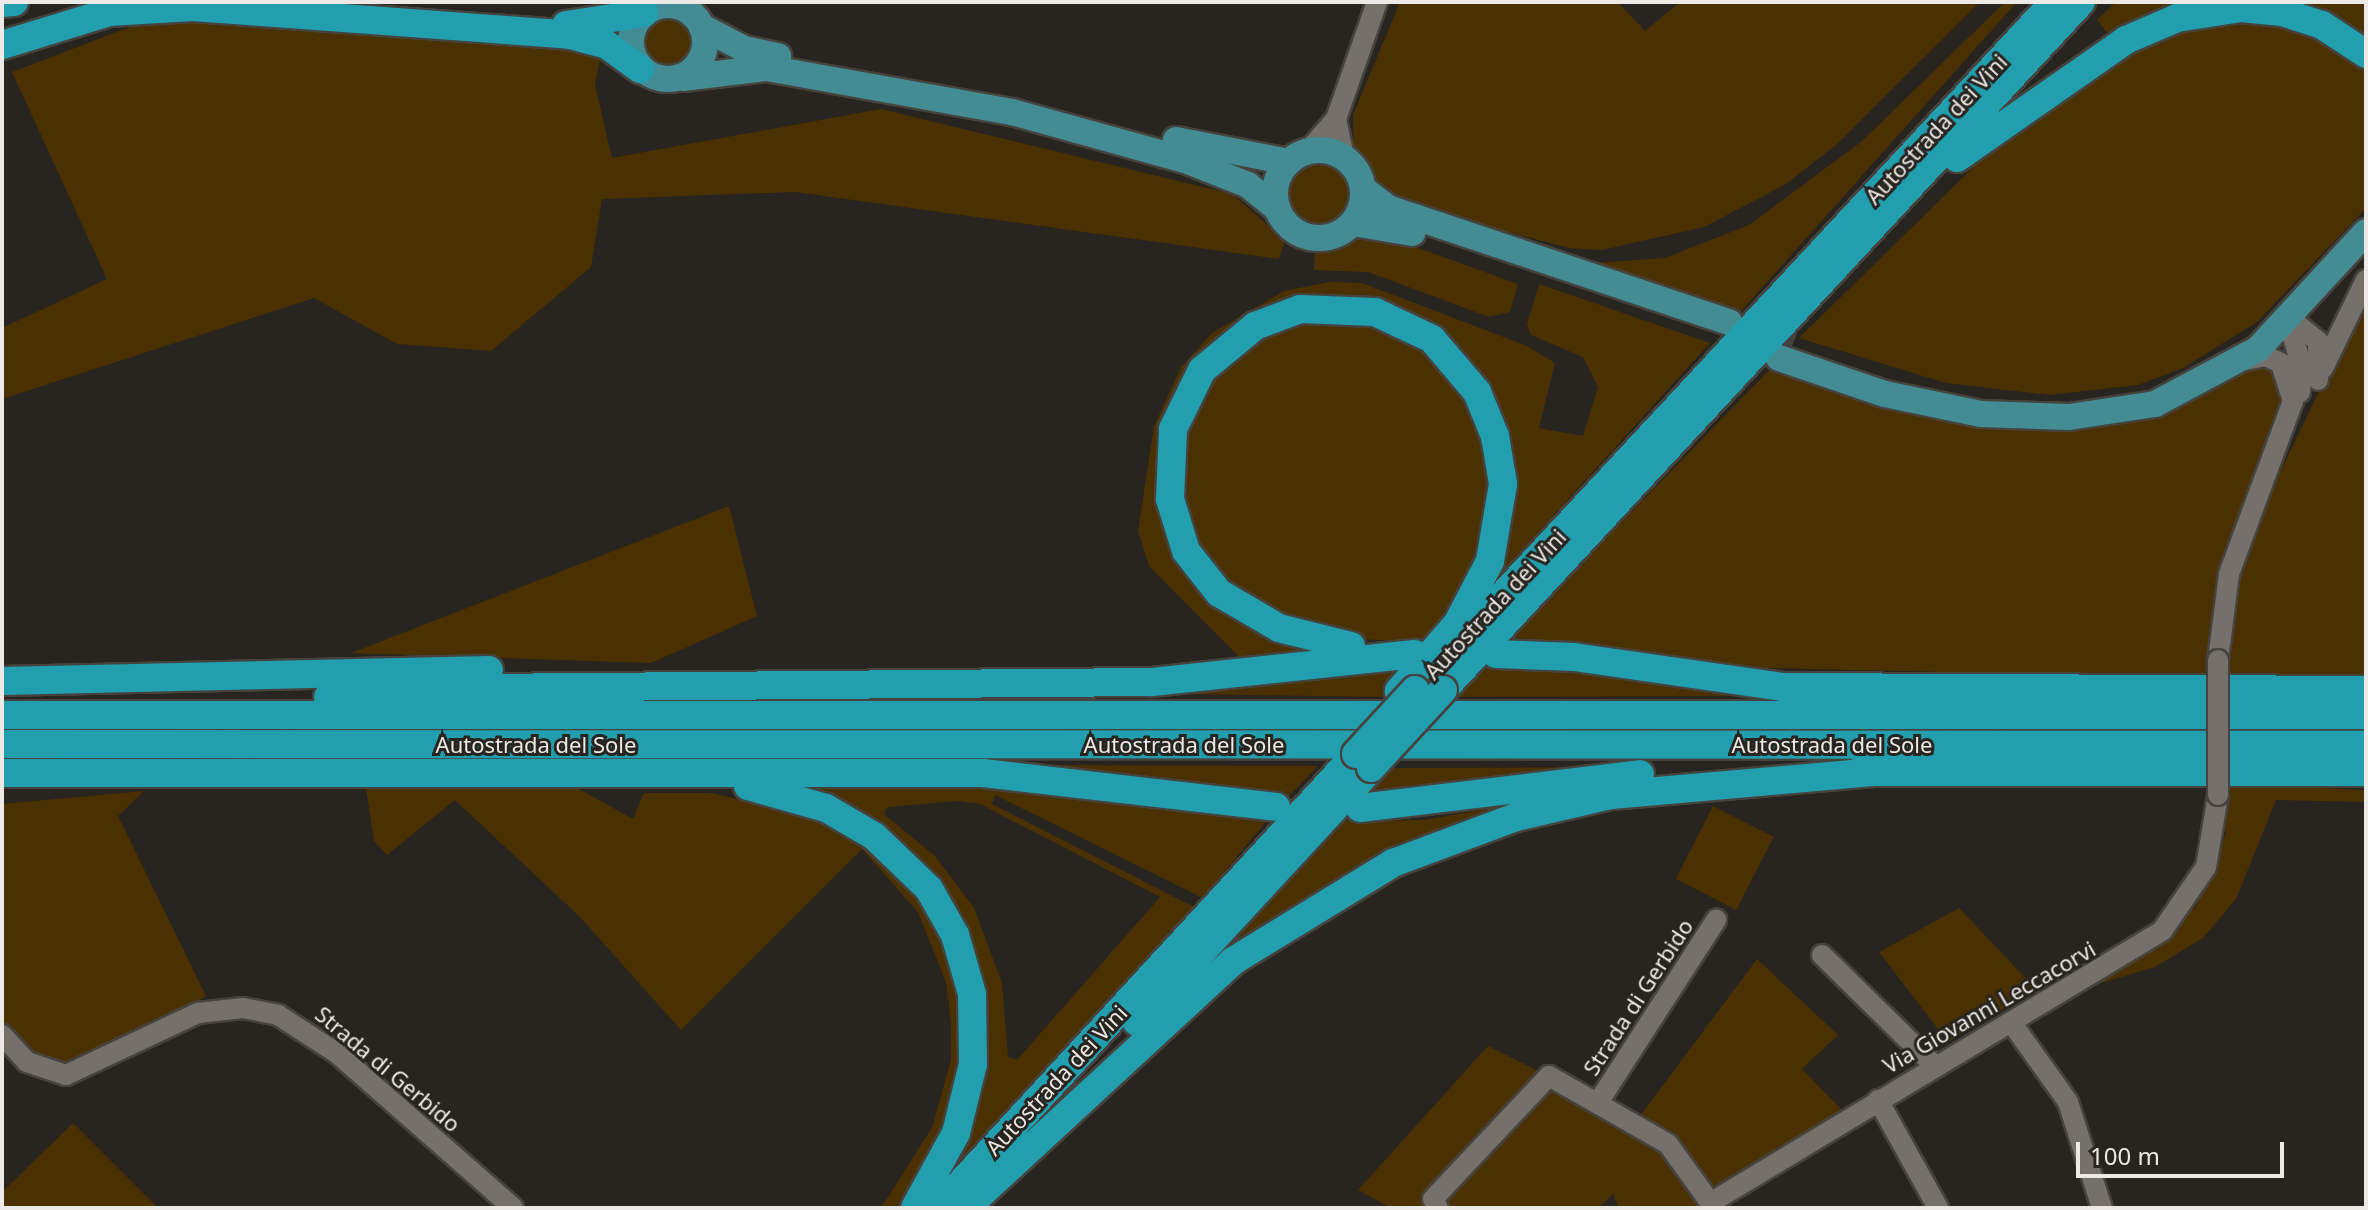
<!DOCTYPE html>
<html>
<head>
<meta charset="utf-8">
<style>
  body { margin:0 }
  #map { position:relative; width:2368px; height:1210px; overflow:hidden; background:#28241f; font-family:"Noto Sans",sans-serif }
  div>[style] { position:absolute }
  .green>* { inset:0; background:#4b3102; transform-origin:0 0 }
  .round { border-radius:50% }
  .major-tunnel>* { height:26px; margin-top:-13px; transform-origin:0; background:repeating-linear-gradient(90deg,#45423d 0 26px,transparent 0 39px) }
  .roads { filter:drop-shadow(2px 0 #46433e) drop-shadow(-2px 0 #46433e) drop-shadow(0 2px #46433e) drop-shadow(0 -2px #46433e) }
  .minor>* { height:20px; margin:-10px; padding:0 10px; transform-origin:10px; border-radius:10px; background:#75706a }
  .major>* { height:26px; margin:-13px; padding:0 13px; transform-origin:13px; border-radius:13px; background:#438c93 }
  .major>.ring { margin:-13px; padding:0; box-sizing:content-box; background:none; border:26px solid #438c93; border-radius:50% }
  .highway>* { height:28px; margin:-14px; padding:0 14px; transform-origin:14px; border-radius:14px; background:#219faf }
  .bridges { filter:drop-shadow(2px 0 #46433e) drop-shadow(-2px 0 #46433e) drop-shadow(0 2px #46433e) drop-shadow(0 -2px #46433e) }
  .minor-bridge>* { height:20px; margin:-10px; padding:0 10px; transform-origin:10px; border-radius:10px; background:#75706a }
  .highway-bridge>* { height:28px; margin:-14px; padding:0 14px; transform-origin:14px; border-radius:14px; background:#219faf }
  span { translate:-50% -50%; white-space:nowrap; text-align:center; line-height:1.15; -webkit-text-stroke:6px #28241f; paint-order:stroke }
  .street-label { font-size:22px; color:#ece9e6 }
  .frame { position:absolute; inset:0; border:4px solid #ece9e6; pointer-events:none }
  .scale { position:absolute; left:2076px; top:1142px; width:208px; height:36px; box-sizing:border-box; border:4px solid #ece9e6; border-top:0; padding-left:10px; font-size:24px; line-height:28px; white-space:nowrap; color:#ece9e6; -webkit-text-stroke:6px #28241f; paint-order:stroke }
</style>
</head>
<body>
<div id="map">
  <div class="green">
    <div style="clip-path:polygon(1400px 2px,1618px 2px,1645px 31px,1680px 2px,1980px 2px,1837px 144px,1786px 184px,1704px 227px,1602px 250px,1569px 248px,1414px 207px,1374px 184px,1354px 151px,1353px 115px)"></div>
    <div style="clip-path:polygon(2005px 2px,2017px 2px,1734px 319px,1582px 264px,1665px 258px,1749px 225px,1861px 142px)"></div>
    <div style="clip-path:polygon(2116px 2px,2225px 2px,2114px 41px,2097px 20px)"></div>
    <div style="clip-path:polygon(2260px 2px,2366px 2px,2366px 44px)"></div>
    <div class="round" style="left:640px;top:12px;width:58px;height:58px"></div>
    <div style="clip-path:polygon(156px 17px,558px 46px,600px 57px,595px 85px,612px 158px,881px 109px,1232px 194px,1285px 240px,1279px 259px,795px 192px,602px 199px,591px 267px,491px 351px,397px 344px,314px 298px,2px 399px,2px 328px,107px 279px,12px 72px)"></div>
    <div style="clip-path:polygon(2228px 19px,2323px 36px,2366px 72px,2366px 208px,2257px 322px,2183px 368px,2138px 385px,2049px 395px,1946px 383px,1799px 338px,1990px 151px,2143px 41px)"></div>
    <div class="round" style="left:1289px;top:165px;width:62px;height:62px"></div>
    <div style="clip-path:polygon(1374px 232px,1518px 284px,1510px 312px,1489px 317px,1368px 272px,1314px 270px,1315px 250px,1334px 238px)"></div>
    <div style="clip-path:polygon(1329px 282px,1362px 283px,1527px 346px,1555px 363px,1539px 428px,1583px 436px,1598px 387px,1583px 357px,1531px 335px,1527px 324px,1539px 284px,1710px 343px,1502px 572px,1509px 478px,1432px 329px,1285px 308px,1170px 416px,1186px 562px,1312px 653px,1241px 659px,1149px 566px,1138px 531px,1154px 426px,1181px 367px,1212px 333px,1284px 291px)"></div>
    <div style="clip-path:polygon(2366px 293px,2366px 676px,2227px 677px,2229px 622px,2252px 531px)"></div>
    <div style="clip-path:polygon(1310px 317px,1400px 329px,1454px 373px,1494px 462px,1473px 581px,1427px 642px,1337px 638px,1232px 594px,1184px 529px,1178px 445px,1200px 391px,1236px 350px)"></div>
    <div style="clip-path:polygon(2252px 362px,2272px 365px,2289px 393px,2221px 566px,2205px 678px,1766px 668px,1510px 637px,1772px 367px,2065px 425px)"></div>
    <div style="clip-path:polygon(729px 506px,757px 616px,651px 663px,351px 653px)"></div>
    <div style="clip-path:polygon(1488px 661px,1549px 664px,1745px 696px,1455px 697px)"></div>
    <div style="clip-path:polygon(1410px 665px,1382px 697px,1177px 694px,1232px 685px)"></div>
    <div style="clip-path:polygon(1022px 765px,1318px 766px,1286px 799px)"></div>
    <div style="clip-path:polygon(1611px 767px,1363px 800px,1391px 768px)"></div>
    <div style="clip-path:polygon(2228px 784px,2366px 790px,2366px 802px,2276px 800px,2236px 899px,2203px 938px,2155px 967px,2084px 988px,2159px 943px,2196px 906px,2225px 836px)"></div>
    <div style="clip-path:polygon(evenodd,797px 786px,1015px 789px,1269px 818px,1203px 898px,995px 795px,992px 804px,1194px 907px,947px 1177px,975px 1090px,954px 917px,797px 786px,957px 801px,980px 804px,1160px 897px,1017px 1060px,1008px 1057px,1002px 983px,974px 908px,935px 856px,884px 814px,887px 807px,957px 801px)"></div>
    <div style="clip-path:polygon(366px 788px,577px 788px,633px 819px,644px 793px,711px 793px,832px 821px,912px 881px,944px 932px,967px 1023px,955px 1112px,902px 1208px,881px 1208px,932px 1128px,951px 1060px,951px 1024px,946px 982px,918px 912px,862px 849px,681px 1030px,580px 917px,455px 800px,387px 855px,374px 841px)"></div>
    <div style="clip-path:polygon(144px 791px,118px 816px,206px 996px,66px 1075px,2px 1036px,2px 804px)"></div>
    <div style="clip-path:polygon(1526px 802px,1395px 848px,1221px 951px,1340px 821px,1424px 820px)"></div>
    <div style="left:1713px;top:806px;width:68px;height:82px;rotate:27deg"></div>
    <div style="clip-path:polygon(1959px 908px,2036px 989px,1948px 1042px,1879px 952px)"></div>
    <div style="clip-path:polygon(1757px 959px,1838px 1035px,1802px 1069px,1849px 1117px,1702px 1208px,1619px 1208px,1613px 1194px,1598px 1208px,1391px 1208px,1358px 1190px,1488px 1046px,1637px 1120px)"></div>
    <div style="clip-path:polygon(73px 1123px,158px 1208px,2px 1208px,2px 1192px)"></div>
  </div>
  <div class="major-tunnel">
    <div style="left:1750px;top:330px;width:45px;rotate:20.9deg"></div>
  </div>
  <div class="roads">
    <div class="minor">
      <div style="left:1336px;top:119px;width:40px;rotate:78deg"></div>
      <div style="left:1307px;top:152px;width:44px;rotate:-48.7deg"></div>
      <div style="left:1336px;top:119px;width:124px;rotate:-70.7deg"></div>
      <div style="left:2323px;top:368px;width:98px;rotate:-64deg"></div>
      <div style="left:2300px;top:392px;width:24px;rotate:-85deg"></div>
      <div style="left:2302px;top:368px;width:54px;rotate:-106.1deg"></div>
      <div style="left:2287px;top:316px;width:40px;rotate:39deg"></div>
      <div style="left:2318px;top:341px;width:39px;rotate:90deg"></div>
      <div style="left:2218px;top:660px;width:87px;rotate:-82.7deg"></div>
      <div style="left:2229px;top:574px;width:184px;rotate:-69.7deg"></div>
      <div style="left:2293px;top:401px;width:40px;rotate:-108deg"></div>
      <div style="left:2281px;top:363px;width:17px;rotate:-155deg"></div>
      <div style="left:2266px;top:356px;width:21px;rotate:169deg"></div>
      <div style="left:1822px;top:955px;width:158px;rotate:44.5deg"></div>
      <div style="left:2011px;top:1022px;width:98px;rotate:54.5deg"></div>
      <div style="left:2068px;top:1102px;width:111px;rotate:72.2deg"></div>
      <div style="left:2px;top:1035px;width:37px;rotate:47deg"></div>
      <div style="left:27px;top:1062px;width:41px;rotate:18.4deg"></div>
      <div style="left:66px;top:1075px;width:146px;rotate:-25.2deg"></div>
      <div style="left:198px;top:1013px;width:45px;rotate:-6.3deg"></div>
      <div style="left:243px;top:1008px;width:36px;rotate:11deg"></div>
      <div style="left:278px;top:1015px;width:72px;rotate:33deg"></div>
      <div style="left:338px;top:1054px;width:233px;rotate:41.3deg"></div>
      <div style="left:1878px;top:1100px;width:124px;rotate:60.9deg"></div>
      <div style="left:1599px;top:1101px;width:216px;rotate:-57.1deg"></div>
      <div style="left:1710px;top:1203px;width:528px;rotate:-31.04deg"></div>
      <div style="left:2162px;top:931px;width:78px;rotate:-55.5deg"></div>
      <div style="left:2206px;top:867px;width:73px;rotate:-80.5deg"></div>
      <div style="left:1438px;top:1208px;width:10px;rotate:-119deg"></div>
      <div style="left:1433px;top:1199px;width:169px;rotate:-46.7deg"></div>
      <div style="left:1549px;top:1076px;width:137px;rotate:29.7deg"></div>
      <div style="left:1668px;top:1144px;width:79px;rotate:54.3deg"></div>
    </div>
    <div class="major">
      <div class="ring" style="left:631px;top:5px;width:48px;height:48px"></div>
      <div style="left:702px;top:27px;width:47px;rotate:27.6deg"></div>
      <div style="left:744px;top:49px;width:35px;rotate:12deg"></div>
      <div style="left:683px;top:78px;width:85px;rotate:-6.8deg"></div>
      <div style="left:767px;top:68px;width:249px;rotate:10.2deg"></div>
      <div style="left:1012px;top:112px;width:180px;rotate:15.5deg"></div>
      <div style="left:1185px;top:160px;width:68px;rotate:21.6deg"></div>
      <div style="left:1248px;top:185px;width:38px;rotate:39deg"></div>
      <div style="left:1176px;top:140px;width:115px;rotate:11deg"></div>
      <div class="ring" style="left:1275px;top:150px;width:62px;height:62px"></div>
      <div style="left:1363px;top:189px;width:31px;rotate:37deg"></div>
      <div style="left:1388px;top:208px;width:360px;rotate:18.5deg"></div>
      <div style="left:1353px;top:223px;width:60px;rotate:9.6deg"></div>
      <div style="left:1779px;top:358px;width:112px;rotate:18.8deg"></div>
      <div style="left:1885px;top:394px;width:98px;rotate:11.8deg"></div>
      <div style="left:1981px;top:414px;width:88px;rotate:2deg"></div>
      <div style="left:2069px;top:417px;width:87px;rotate:-8.6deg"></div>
      <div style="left:2155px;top:404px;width:117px;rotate:-28.1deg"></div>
      <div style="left:2258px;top:349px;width:159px;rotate:-47.3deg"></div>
    </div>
    <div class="highway">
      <div style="left:2px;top:3px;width:12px;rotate:-5deg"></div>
      <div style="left:566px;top:25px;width:79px;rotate:-8.7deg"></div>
      <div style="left:2px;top:45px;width:112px;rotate:-17.1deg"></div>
      <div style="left:109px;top:12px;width:84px;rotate:-3.4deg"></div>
      <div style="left:193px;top:7px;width:378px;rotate:4.2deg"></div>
      <div style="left:570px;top:35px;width:38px;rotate:15deg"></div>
      <div style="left:607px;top:45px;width:41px;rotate:36deg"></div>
      <div style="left:1957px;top:158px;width:206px;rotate:-34.9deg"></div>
      <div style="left:2126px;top:40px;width:56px;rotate:-23.3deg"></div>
      <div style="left:2177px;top:18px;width:65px;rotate:-8.9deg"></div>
      <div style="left:2241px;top:8px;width:41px;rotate:5.6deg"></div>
      <div style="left:2282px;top:12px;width:42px;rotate:18deg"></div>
      <div style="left:2322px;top:25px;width:53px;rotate:33.4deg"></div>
      <div style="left:1464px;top:637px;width:867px;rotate:-47.1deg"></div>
      <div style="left:1351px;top:646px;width:74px;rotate:-166deg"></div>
      <div style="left:1279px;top:628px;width:69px;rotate:-149.7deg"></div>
      <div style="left:1219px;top:593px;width:53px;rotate:-128.2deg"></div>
      <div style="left:1186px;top:551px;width:54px;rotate:-107.1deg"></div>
      <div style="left:1170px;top:499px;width:70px;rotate:-87.5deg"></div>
      <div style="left:1173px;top:429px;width:66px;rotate:-63.8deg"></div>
      <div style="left:1202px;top:370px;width:69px;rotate:-39.7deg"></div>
      <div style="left:1255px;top:326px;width:48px;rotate:-20.7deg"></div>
      <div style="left:1300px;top:309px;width:75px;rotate:2.3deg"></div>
      <div style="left:1375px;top:312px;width:63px;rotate:25.3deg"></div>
      <div style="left:1432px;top:339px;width:70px;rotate:49.7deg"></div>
      <div style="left:1477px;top:392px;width:48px;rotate:67.8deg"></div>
      <div style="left:1495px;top:436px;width:49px;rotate:80.5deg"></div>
      <div style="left:1503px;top:484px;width:78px;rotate:99.6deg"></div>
      <div style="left:1490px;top:561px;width:71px;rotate:117.6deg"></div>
      <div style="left:1457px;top:624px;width:89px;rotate:130.9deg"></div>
      <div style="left:1496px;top:654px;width:78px;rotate:2.2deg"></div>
      <div style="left:1574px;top:657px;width:210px;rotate:8.2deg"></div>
      <div style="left:1782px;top:687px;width:584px;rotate:0.29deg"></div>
      <div style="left:2px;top:681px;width:487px;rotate:-1.3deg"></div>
      <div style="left:1443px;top:690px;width:938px;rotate:-47.16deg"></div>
      <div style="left:328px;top:697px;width:149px;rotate:-3.5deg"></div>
      <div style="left:477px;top:688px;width:675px;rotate:-0.51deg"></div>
      <div style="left:1152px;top:682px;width:264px;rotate:-6.1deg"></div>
      <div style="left:2px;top:715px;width:2364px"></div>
      <div style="left:2px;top:744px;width:2364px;rotate:0.02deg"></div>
      <div style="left:1858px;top:772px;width:508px"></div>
      <div style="left:2px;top:773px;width:981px"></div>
      <div style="left:983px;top:773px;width:295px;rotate:6.6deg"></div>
      <div style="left:748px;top:786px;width:81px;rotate:15.8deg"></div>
      <div style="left:826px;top:808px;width:56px;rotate:30.3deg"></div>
      <div style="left:874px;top:836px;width:76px;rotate:43.9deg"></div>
      <div style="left:929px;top:889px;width:53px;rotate:60.5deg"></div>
      <div style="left:955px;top:935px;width:61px;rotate:73.9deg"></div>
      <div style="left:972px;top:994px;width:70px;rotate:89.2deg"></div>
      <div style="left:973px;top:1064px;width:71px;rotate:103.8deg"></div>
      <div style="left:956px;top:1133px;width:85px;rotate:118.7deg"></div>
      <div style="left:1360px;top:808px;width:282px;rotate:-6.9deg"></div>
      <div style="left:1137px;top:1022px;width:345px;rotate:-47.3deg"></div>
      <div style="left:971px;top:1203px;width:357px;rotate:-42.7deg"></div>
      <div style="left:1233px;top:961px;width:188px;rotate:-31.5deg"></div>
      <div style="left:1393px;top:863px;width:131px;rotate:-20.5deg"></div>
      <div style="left:1516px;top:817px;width:98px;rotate:-13deg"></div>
      <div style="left:1611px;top:795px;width:266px;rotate:-5deg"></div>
      <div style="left:938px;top:1208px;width:617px;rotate:-47.36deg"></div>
    </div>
  </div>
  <div class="bridges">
    <div class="minor-bridge">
      <div style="left:2218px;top:660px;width:135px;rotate:90deg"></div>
    </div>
    <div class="highway-bridge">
      <div style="left:1356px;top:754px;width:87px;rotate:-47.3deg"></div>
      <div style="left:1371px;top:768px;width:106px;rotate:-47.3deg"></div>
    </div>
  </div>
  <div class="street-label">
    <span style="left:1936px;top:129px;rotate:-47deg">Autostrada dei Vini</span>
    <span style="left:1495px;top:604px;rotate:-47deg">Autostrada dei Vini</span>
    <span style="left:536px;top:745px">Autostrada del Sole</span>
    <span style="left:1184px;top:745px">Autostrada del Sole</span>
    <span style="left:1832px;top:745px">Autostrada del Sole</span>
    <span style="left:1638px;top:997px;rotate:-57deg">Strada di Gerbido</span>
    <span style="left:1989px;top:1007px;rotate:-30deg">Via Giovanni Leccacorvi</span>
    <span style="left:388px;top:1069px;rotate:40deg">Strada di Gerbido</span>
    <span style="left:1056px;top:1080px;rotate:-47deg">Autostrada dei Vini</span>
  </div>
  <div class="frame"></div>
  <div class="scale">100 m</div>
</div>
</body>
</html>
